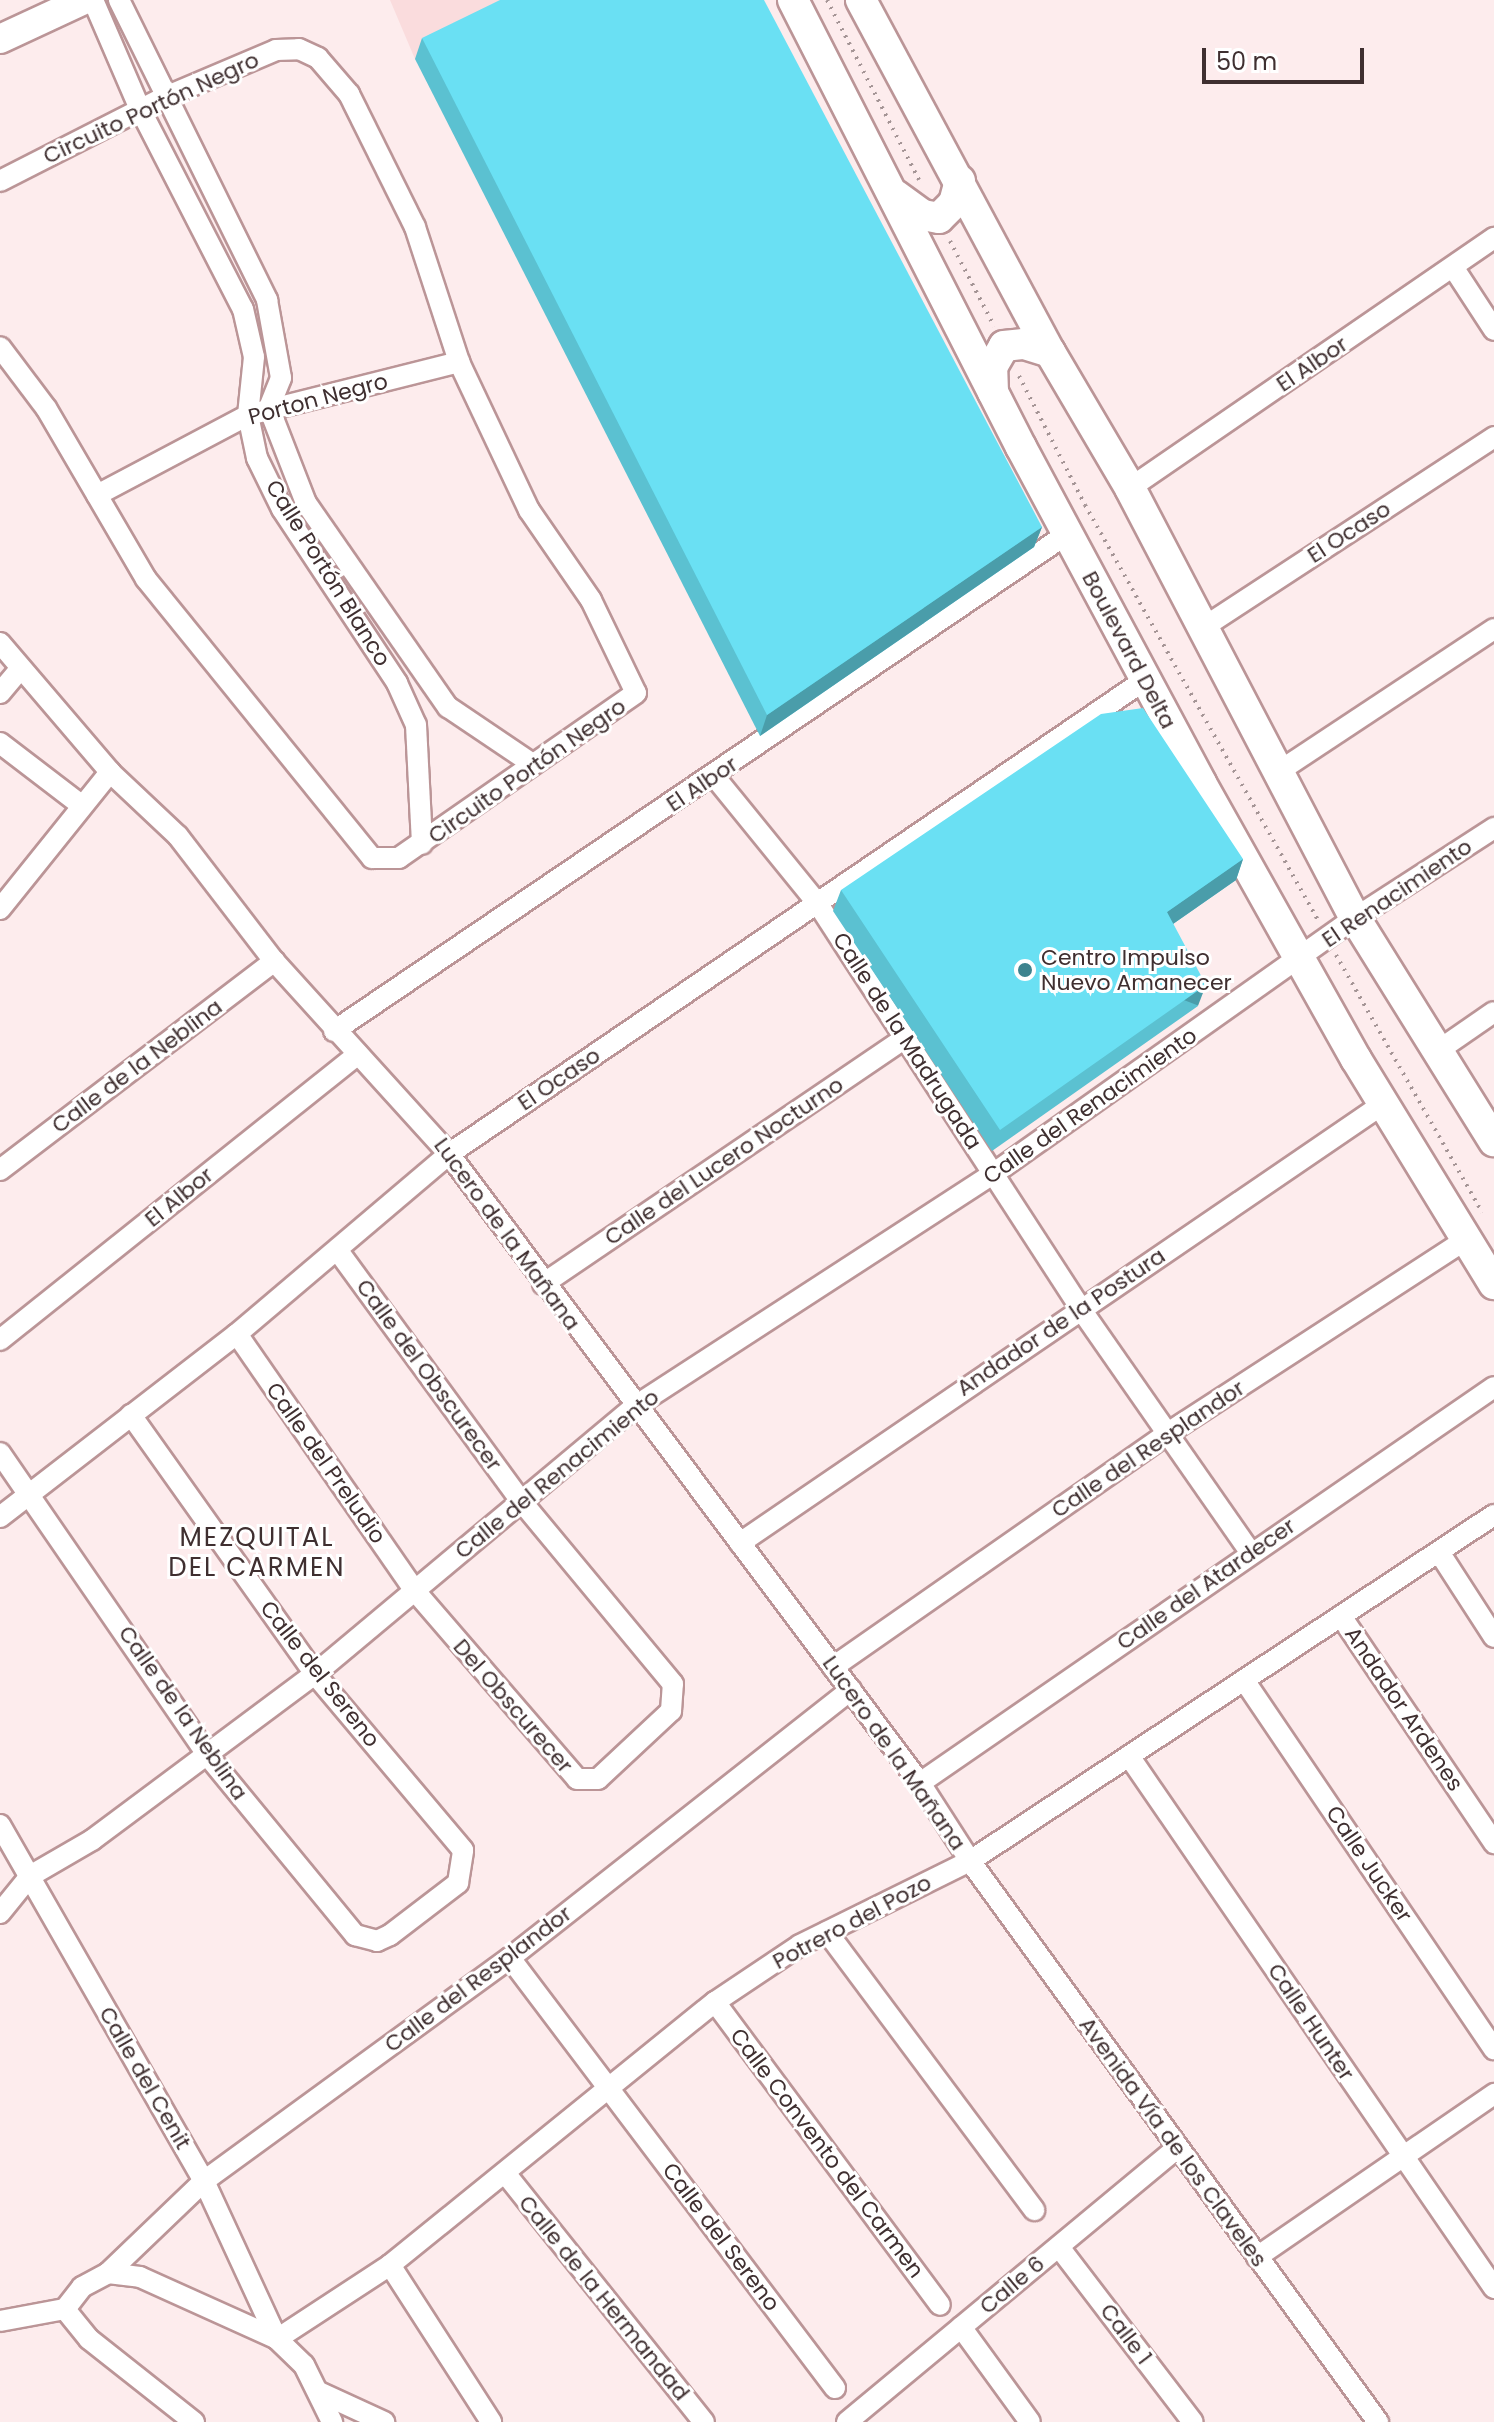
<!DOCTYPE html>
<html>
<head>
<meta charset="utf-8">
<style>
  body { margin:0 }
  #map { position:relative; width:1494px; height:2422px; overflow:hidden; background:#fdeced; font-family:Poppins,sans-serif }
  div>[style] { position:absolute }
  .built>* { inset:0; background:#fadcdd }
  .path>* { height:4px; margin-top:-2px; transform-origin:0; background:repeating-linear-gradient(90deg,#a49495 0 2px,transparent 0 8px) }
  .roads { filter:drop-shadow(2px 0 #bb9597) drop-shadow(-2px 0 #bb9597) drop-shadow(0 2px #bb9597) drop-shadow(0 -2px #bb9597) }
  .street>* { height:20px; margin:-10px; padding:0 10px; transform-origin:10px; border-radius:10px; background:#fff }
  .secondary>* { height:28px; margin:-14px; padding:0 14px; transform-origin:14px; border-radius:14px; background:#fff }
  .primary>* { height:30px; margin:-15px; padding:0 15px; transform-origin:15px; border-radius:15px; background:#fff }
  .wall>* { inset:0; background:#5bc1d1 }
  .shaded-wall>* { inset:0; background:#4a9daa; transform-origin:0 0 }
  .building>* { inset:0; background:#6ae0f3 }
  .dots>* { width:22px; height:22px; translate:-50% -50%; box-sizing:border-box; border:4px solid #fff; border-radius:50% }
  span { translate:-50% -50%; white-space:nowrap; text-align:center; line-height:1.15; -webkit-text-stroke:6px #fff; paint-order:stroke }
  .street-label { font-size:22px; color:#3f2f30 }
  .poi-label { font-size:22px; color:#3f2f30 }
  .left { translate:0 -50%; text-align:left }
  .quarter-label { font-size:26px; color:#3f2f30; letter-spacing:2px }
  .scale { position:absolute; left:1202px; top:48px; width:162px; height:36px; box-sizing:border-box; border:4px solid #3f2f30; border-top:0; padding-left:10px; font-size:24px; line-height:28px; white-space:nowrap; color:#3f2f30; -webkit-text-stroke:6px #fff; paint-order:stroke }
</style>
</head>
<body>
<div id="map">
  <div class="built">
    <div style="clip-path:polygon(390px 0,535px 0,415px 59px)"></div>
  </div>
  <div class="path">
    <div style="left:827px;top:0;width:202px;rotate:62.9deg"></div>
    <div style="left:950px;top:241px;width:96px;rotate:62.6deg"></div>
    <div style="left:1019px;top:376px;width:145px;rotate:62.9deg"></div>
    <div style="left:1085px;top:505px;width:475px;rotate:60.7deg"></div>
    <div style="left:1336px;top:955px;width:296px;rotate:60.4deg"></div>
  </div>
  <div class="roads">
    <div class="street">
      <div style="left:93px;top:0;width:119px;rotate:66.7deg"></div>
      <div style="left:140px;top:109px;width:225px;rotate:62.8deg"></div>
      <div style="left:243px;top:309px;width:49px;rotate:77.1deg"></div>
      <div style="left:254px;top:357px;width:58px;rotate:95.9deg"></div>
      <div style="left:248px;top:415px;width:44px;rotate:78.2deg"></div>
      <div style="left:257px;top:458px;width:57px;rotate:63.9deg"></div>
      <div style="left:282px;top:509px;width:209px;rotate:56.5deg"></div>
      <div style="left:397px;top:683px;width:46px;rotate:65.7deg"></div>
      <div style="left:416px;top:725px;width:119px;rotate:87.1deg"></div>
      <div style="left:119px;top:0;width:335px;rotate:63.7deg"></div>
      <div style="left:267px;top:300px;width:79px;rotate:79.8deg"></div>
      <div style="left:281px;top:378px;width:32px;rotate:112deg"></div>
      <div style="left:269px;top:408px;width:102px;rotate:68.7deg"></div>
      <div style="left:306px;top:503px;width:249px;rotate:55.2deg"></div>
      <div style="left:448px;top:707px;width:100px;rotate:34deg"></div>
      <div style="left:0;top:181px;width:183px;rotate:-27deg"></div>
      <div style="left:163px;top:98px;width:123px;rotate:-23deg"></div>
      <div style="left:276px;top:50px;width:23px;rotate:-2deg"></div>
      <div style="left:299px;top:49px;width:21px;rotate:25deg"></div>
      <div style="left:318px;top:58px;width:48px;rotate:49.3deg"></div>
      <div style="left:349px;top:94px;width:148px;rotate:63.6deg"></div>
      <div style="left:415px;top:227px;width:142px;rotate:71.9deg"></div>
      <div style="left:459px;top:362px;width:164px;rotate:64.7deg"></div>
      <div style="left:529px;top:510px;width:109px;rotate:55.4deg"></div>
      <div style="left:591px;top:600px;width:103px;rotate:64.2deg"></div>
      <div style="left:636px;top:693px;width:289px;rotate:145.2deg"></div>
      <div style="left:399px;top:858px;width:27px;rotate:180deg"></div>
      <div style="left:372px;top:858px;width:359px;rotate:-129deg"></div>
      <div style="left:146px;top:579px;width:198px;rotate:-120.3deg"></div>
      <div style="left:46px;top:408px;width:76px;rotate:-127deg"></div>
      <div style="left:1453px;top:267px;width:75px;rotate:56.9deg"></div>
      <div style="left:1130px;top:488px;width:442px;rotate:-34.5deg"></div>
      <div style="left:97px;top:495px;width:171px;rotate:-27.9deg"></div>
      <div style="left:248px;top:415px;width:218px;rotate:-14.1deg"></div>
      <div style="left:1204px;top:627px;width:347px;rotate:-33.2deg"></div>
      <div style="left:0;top:643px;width:170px;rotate:49.5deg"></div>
      <div style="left:110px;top:772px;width:93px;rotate:43.3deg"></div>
      <div style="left:178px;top:836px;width:158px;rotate:52.5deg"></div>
      <div style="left:274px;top:961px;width:261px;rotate:47.8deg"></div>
      <div style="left:449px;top:1154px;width:786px;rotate:53.17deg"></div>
      <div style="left:920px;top:1783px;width:93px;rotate:57.3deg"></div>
      <div style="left:970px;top:1861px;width:694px;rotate:53.97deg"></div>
      <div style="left:0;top:693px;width:30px;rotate:-50deg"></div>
      <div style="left:0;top:743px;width:102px;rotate:37.4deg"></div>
      <div style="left:1278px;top:772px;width:259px;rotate:-33.5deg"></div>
      <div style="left:714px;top:776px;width:165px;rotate:50.9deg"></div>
      <div style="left:818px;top:904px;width:482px;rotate:57deg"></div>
      <div style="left:1080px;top:1308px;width:299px;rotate:55.1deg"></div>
      <div style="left:0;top:909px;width:176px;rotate:-51.2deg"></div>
      <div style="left:334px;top:1031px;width:886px;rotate:-34.14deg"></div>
      <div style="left:1436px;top:1052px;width:70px;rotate:-34.6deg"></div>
      <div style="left:0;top:1170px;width:345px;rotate:-37.3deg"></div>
      <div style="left:543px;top:1284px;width:438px;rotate:-34.2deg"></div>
      <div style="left:237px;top:1334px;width:313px;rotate:55.3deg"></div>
      <div style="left:415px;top:1591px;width:248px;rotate:49.2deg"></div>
      <div style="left:577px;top:1779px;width:21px"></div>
      <div style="left:598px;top:1779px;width:100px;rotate:-43deg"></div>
      <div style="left:671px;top:1711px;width:27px;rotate:-86deg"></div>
      <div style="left:673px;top:1684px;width:238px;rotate:-129.7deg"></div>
      <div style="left:521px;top:1501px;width:310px;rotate:-126.2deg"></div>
      <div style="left:0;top:1340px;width:458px;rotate:-38.6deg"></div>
      <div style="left:0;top:1453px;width:368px;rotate:55.5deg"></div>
      <div style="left:208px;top:1756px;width:232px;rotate:50.6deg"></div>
      <div style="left:355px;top:1935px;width:23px;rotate:15deg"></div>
      <div style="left:377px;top:1941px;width:14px;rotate:-25deg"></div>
      <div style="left:390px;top:1935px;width:86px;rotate:-37.4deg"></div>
      <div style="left:458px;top:1883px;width:33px;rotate:-81deg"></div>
      <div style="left:463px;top:1850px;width:230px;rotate:-130.1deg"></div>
      <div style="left:315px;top:1674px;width:318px;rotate:-125.4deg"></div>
      <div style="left:0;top:1517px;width:299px;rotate:-37.7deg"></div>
      <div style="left:237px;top:1334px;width:278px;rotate:-40.3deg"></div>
      <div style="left:449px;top:1154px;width:843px;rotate:-34.27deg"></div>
      <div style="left:740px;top:1543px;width:779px;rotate:-34.32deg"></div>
      <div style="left:1439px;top:1552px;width:101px;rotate:57.1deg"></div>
      <div style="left:1341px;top:1616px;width:274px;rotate:56deg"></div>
      <div style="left:833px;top:1667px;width:405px;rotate:-34.9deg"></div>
      <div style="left:1165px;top:1435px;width:360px;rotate:-33deg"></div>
      <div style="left:1244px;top:1680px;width:446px;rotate:55.9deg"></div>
      <div style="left:1129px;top:1756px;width:645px;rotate:55.55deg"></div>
      <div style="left:920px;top:1783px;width:697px;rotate:-34.6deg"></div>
      <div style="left:0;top:1825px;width:410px;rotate:60.2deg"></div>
      <div style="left:204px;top:2181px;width:174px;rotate:65.2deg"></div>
      <div style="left:0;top:1913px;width:48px;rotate:-51deg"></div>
      <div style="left:30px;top:1876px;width:72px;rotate:-30.1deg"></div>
      <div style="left:92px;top:1840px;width:278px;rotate:-36.7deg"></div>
      <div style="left:315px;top:1674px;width:416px;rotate:-39.9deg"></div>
      <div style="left:634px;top:1407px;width:428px;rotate:-33deg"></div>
      <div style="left:993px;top:1174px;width:443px;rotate:-35.3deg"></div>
      <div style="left:1355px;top:918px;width:166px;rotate:-32.9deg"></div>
      <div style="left:827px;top:1932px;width:347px;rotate:53.3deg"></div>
      <div style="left:510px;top:1958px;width:539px;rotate:52.92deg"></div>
      <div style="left:715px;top:2002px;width:377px;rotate:53.4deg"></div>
      <div style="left:505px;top:2173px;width:319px;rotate:51.4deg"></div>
      <div style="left:1059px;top:2247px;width:220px;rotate:52.6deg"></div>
      <div style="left:1257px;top:2257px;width:288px;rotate:-34.5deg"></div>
      <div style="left:390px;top:2265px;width:187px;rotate:57.2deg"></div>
      <div style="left:108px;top:2273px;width:133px;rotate:-43.8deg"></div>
      <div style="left:204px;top:2181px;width:379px;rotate:-36.1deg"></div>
      <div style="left:510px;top:1958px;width:434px;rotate:-38.2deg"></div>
      <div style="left:0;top:2321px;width:66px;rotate:-10.5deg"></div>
      <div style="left:961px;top:2327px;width:117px;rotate:54deg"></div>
      <div style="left:277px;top:2339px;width:135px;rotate:-33.2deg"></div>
      <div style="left:390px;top:2265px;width:418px;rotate:-39deg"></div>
      <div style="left:715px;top:2002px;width:102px;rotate:-33.8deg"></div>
      <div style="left:800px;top:1945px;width:190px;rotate:-26.3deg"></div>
      <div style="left:970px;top:1861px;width:628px;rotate:-33.44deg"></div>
      <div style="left:319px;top:2392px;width:72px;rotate:24.8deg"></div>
      <div style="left:194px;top:2422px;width:134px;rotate:-141.7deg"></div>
      <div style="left:89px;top:2339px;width:38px;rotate:-129deg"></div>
      <div style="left:65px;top:2309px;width:28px;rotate:-52deg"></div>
      <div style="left:82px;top:2287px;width:30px;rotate:-28deg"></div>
      <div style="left:108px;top:2273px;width:32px;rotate:7deg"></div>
      <div style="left:140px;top:2277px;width:150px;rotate:24.3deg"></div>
      <div style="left:277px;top:2339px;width:37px;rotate:44deg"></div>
      <div style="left:304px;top:2365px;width:64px;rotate:63.8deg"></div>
      <div style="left:847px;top:2422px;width:429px;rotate:-39.7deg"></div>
    </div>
    <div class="secondary">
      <div style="left:0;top:39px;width:93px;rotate:-24.9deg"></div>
    </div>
    <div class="primary">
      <div style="left:793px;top:0;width:502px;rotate:62.98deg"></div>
      <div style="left:1021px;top:447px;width:381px;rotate:61.8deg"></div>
      <div style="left:1201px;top:783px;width:317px;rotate:60.7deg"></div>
      <div style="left:1356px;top:1059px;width:264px;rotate:58.5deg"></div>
      <div style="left:861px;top:0;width:400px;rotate:61.8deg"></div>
      <div style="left:1050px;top:352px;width:158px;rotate:59.5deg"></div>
      <div style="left:1130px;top:488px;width:485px;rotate:62.4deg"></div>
      <div style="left:1355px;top:918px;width:263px;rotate:58.1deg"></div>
      <div style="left:895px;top:195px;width:34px;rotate:36deg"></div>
      <div style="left:923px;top:215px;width:16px;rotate:11deg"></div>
      <div style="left:939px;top:218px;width:21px;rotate:-45deg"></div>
      <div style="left:954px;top:203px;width:23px;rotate:-75deg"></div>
      <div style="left:993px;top:392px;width:25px;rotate:-92deg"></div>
      <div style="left:992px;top:367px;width:24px;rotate:-60deg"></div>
      <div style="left:1004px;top:346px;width:20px;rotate:-6deg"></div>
      <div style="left:1024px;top:344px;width:27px;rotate:17deg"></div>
    </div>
  </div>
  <div class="wall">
    <div style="clip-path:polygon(422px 38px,1042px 527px,1034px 547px,760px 736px,415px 59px)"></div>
    <div style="clip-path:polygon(1243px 859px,1236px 880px,1173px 924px,1198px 1006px,992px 1151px,833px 911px,841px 890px)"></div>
  </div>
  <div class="shaded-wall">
    <div style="clip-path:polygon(1042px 527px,1034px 547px,760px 736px,767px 715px)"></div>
    <div style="clip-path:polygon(1243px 859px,1236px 880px,1160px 933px,1167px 912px)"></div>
    <div style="left:1206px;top:985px;width:22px;height:252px;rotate:111deg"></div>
  </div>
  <div class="building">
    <div style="clip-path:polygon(500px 0,764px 0,1042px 527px,767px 715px,422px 38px)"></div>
    <div style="clip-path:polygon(1143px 708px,1243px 859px,1167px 912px,1206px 985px,1000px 1130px,841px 890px,1101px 714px)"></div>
  </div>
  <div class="dots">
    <div style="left:1025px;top:970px;background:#3d838e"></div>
  </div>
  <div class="street-label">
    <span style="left:151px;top:108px;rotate:-25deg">Circuito Portón Negro</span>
    <span style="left:1312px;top:364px;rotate:-34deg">El Albor</span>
    <span style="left:318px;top:399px;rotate:-15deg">Porton Negro</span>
    <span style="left:1349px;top:532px;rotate:-33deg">El Ocaso</span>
    <span style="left:328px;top:573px;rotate:58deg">Calle Portón Blanco</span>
    <span style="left:1129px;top:650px;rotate:62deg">Boulevard Delta</span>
    <span style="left:527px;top:771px;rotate:-35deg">Circuito Portón Negro</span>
    <span style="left:702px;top:784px;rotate:-34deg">El Albor</span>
    <span style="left:1397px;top:893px;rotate:-34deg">El Renacimiento</span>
    <span style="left:907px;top:1041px;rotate:57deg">Calle de la Madrugada</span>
    <span style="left:137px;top:1066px;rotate:-37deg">Calle de la Neblina</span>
    <span style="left:559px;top:1079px;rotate:-34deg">El Ocaso</span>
    <span style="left:1090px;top:1106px;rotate:-35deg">Calle del Renacimiento</span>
    <span style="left:724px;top:1161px;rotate:-34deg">Calle del Lucero Nocturno</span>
    <span style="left:179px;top:1197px;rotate:-39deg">El Albor</span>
    <span style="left:507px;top:1234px;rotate:54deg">Lucero de la Mañana</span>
    <span style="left:1061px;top:1322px;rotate:-34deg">Andador de la Postura</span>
    <span style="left:429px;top:1375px;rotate:54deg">Calle del Obscurecer</span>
    <span style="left:1148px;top:1449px;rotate:-34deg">Calle del Resplandor</span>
    <span style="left:326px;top:1463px;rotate:55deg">Calle del Preludio</span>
    <span style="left:557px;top:1474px;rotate:-39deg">Calle del Renacimiento</span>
    <span style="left:1206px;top:1584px;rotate:-35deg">Calle del Atardecer</span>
    <span style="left:320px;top:1674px;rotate:52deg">Calle del Sereno</span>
    <span style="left:513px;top:1706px;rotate:49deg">Del Obscurecer</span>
    <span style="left:1404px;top:1709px;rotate:56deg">Andador Ardenes</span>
    <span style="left:183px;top:1713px;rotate:55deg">Calle de la Neblina</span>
    <span style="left:894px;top:1753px;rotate:55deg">Lucero de la Mañana</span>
    <span style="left:1369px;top:1864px;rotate:56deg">Calle Jucker</span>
    <span style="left:852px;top:1922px;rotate:-28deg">Potrero del Pozo</span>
    <span style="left:478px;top:1979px;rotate:-37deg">Calle del Resplandor</span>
    <span style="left:1311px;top:2022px;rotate:56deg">Calle Hunter</span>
    <span style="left:145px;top:2078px;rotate:60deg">Calle del Cenit</span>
    <span style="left:1173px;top:2142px;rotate:54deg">Avenida Vía de los Claveles</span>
    <span style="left:827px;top:2153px;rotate:53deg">Calle Convento del Carmen</span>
    <span style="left:721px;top:2237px;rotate:53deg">Calle del Sereno</span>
    <span style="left:1012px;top:2285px;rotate:-40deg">Calle 6</span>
    <span style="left:604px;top:2298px;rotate:51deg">Calle de la Hermandad</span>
    <span style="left:1126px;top:2334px;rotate:53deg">Calle 1</span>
  </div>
  <div class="poi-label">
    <span class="left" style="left:1041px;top:970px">Centro Impulso<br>Nuevo Amanecer</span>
  </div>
  <div class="quarter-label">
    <span style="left:257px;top:1553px">MEZQUITAL<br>DEL CARMEN</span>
  </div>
  <div class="scale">50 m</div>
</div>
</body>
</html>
